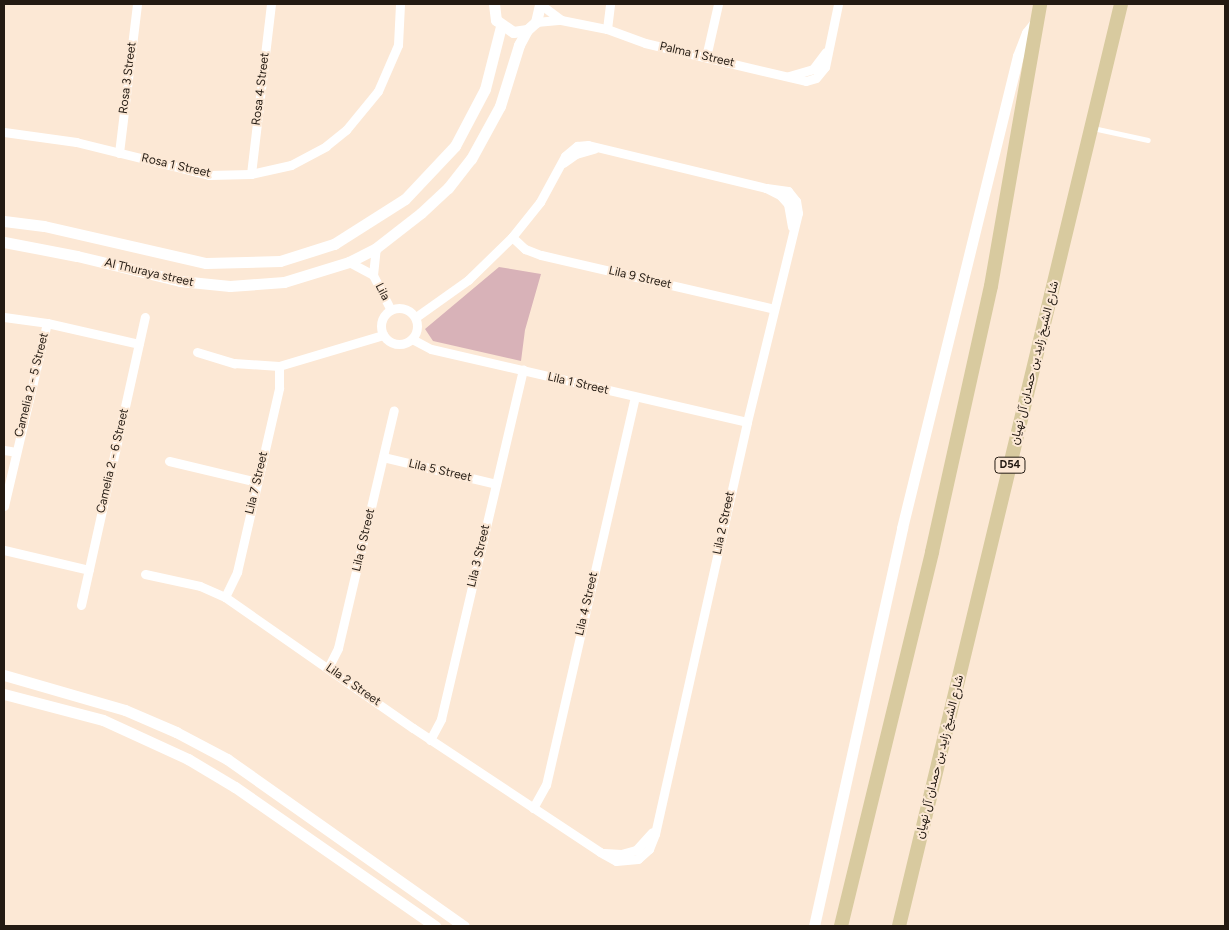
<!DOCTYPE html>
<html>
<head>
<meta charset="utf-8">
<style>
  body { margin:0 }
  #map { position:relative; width:1229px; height:930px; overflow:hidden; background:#fce8d5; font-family:Figtree,Vazirmatn,sans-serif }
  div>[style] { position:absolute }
  .green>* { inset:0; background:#d8b2b8 }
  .service>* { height:4.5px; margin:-2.25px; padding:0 2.25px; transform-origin:2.25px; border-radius:2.25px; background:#fff }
  .minor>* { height:9px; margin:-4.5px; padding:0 4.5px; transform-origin:4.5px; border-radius:4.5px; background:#fff }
  .minor>.ring { margin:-4.5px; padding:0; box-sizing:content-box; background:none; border:9px solid #fff; border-radius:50% }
  .tertiary>* { height:11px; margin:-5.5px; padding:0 5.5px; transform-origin:5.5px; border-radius:5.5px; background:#fff }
  .primary>* { height:14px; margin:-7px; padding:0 7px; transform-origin:7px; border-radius:7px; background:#d8ca9f }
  span { translate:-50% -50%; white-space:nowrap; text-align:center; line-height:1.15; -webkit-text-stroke:4px #fce8d5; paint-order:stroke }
  .shield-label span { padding:1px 4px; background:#fce8d5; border:1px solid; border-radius:4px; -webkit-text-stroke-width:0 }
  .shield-label { font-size:11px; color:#231a12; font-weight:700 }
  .street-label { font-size:12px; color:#231a12 }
  .frame { position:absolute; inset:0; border:5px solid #231a12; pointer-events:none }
</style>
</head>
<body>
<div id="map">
  <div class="green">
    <div style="clip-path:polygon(499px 267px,541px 274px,525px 330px,521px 361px,433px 341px,425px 329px)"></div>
  </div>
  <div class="service">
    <div style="left:1093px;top:128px;width:56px;rotate:12.3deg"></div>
  </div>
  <div class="minor">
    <div style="left:540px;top:4px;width:26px;rotate:37deg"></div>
    <div style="left:536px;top:22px;width:25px;rotate:-5deg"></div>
    <div style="left:561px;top:20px;width:47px;rotate:11.1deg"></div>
    <div style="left:607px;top:29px;width:40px;rotate:20.2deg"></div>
    <div style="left:645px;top:43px;width:165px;rotate:13.3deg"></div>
    <div style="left:806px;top:81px;width:10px;rotate:-17deg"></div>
    <div style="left:816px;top:78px;width:14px;rotate:-51deg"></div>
    <div style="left:825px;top:67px;width:64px;rotate:-78.3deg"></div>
    <div style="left:607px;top:29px;width:25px;rotate:-83deg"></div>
    <div style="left:706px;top:57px;width:54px;rotate:-77.2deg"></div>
    <div style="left:789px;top:76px;width:25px;rotate:-16deg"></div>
    <div style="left:813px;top:69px;width:21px;rotate:-53deg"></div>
    <div style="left:4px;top:132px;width:73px;rotate:7.9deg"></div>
    <div style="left:76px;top:142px;width:137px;rotate:13.9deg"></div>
    <div style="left:209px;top:175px;width:42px;rotate:-1.4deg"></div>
    <div style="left:251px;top:174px;width:41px;rotate:-12.7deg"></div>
    <div style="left:291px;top:165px;width:40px;rotate:-28deg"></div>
    <div style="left:326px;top:146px;width:26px;rotate:-39deg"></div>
    <div style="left:346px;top:130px;width:50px;rotate:-50.6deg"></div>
    <div style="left:378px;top:91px;width:50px;rotate:-66.5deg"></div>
    <div style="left:398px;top:45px;width:41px;rotate:-87.2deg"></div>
    <div style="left:119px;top:153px;width:150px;rotate:-83.1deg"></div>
    <div style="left:563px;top:163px;width:16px;rotate:-35deg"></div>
    <div style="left:576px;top:154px;width:19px;rotate:-16deg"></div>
    <div style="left:251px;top:174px;width:171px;rotate:-83.3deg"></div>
    <div style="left:512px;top:237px;width:18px;rotate:43deg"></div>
    <div style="left:525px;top:249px;width:17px;rotate:21deg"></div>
    <div style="left:541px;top:255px;width:239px;rotate:13deg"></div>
    <div style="left:349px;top:262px;width:27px;rotate:28deg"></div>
    <div style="left:373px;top:275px;width:39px;rotate:63deg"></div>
    <div style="left:373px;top:275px;width:27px;rotate:-84deg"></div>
    <div class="ring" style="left:381px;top:308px;width:27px;height:27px"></div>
    <div style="left:4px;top:317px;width:43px;rotate:7.9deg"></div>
    <div style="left:47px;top:323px;width:94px;rotate:12.9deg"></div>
    <div style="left:416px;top:317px;width:64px;rotate:-35.4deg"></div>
    <div style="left:468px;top:280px;width:62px;rotate:-44.3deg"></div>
    <div style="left:512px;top:237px;width:45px;rotate:-51.3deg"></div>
    <div style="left:540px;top:202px;width:52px;rotate:-61.5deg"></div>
    <div style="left:565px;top:156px;width:16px;rotate:-40deg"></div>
    <div style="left:577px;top:146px;width:11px;rotate:-5deg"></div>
    <div style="left:588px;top:145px;width:183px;rotate:13.6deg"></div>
    <div style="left:766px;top:188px;width:16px;rotate:27deg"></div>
    <div style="left:780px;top:195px;width:12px;rotate:48deg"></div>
    <div style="left:788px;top:204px;width:23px;rotate:80deg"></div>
    <div style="left:412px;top:339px;width:21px;rotate:28deg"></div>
    <div style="left:431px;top:349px;width:324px;rotate:13deg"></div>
    <div style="left:197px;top:352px;width:39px;rotate:17deg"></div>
    <div style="left:234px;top:363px;width:45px;rotate:3.8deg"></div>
    <div style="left:279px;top:366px;width:109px;rotate:-16.6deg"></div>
    <div style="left:4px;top:450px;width:12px;rotate:9deg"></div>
    <div style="left:383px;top:457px;width:116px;rotate:13.4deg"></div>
    <div style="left:169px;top:461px;width:90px;rotate:13.4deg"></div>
    <div style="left:4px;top:506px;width:188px;rotate:-76.8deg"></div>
    <div style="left:4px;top:550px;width:87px;rotate:13.2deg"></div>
    <div style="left:145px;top:574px;width:56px;rotate:12.3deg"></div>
    <div style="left:200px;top:586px;width:27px;rotate:24deg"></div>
    <div style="left:225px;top:597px;width:229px;rotate:34.9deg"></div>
    <div style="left:413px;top:728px;width:224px;rotate:33.5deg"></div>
    <div style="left:600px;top:852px;width:18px;rotate:29deg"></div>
    <div style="left:616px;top:861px;width:22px;rotate:-5deg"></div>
    <div style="left:638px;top:859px;width:15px;rotate:-42deg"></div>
    <div style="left:649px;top:849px;width:16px;rotate:-68deg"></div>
    <div style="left:655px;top:834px;width:422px;rotate:-77.4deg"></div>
    <div style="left:747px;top:422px;width:215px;rotate:-76.3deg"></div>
    <div style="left:798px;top:213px;width:12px;rotate:-99deg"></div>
    <div style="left:796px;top:201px;width:13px;rotate:-129deg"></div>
    <div style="left:788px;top:191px;width:22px;rotate:-172deg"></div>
    <div style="left:225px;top:597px;width:28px;rotate:-64deg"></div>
    <div style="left:237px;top:572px;width:189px;rotate:-77.1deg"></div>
    <div style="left:279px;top:388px;width:22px;rotate:-90deg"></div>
    <div style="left:81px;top:605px;width:295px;rotate:-77.5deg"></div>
    <div style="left:328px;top:668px;width:22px;rotate:-63deg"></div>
    <div style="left:338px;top:648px;width:244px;rotate:-76.8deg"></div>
    <div style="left:430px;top:740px;width:24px;rotate:-62deg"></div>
    <div style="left:441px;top:719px;width:359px;rotate:-76.8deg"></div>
    <div style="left:533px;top:808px;width:26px;rotate:-61deg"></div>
    <div style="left:546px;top:785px;width:398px;rotate:-77.1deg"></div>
    <div style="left:604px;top:853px;width:17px;rotate:3deg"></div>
    <div style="left:621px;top:854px;width:16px;rotate:-15deg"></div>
    <div style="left:636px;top:850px;width:24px;rotate:-48deg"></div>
  </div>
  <div class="tertiary">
    <div style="left:494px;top:4px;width:16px;rotate:83deg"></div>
    <div style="left:496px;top:20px;width:21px;rotate:35deg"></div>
    <div style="left:513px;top:32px;width:14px;rotate:-8deg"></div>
    <div style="left:527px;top:30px;width:12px;rotate:-42deg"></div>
    <div style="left:536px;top:22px;width:18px;rotate:-77deg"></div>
    <div style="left:4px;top:221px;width:40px;rotate:7.1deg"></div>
    <div style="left:44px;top:226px;width:166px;rotate:12.9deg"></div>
    <div style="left:206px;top:263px;width:74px;rotate:-1.5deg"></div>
    <div style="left:280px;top:261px;width:57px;rotate:-17.5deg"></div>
    <div style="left:334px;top:244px;width:84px;rotate:-32.4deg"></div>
    <div style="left:405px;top:199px;width:73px;rotate:-46.7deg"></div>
    <div style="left:455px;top:146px;width:64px;rotate:-62.2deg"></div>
    <div style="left:485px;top:89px;width:65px;rotate:-75.7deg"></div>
    <div style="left:4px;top:242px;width:74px;rotate:10.9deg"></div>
    <div style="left:77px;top:256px;width:106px;rotate:13.6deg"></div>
    <div style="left:180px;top:281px;width:50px;rotate:5.7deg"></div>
    <div style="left:230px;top:286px;width:54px;rotate:-4.2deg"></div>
    <div style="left:284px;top:282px;width:68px;rotate:-17.1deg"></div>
    <div style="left:349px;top:262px;width:30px;rotate:-27deg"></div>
    <div style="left:376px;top:248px;width:57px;rotate:-37.9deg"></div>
    <div style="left:421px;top:213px;width:37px;rotate:-43deg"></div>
    <div style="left:448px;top:188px;width:37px;rotate:-52deg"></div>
    <div style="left:471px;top:159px;width:60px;rotate:-61.3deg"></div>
    <div style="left:500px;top:106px;width:64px;rotate:-72.7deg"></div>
    <div style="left:519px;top:45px;width:17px;rotate:-62deg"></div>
    <div style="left:4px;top:675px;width:126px;rotate:16.1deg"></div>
    <div style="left:125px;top:710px;width:56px;rotate:23.3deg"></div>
    <div style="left:176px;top:732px;width:58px;rotate:27.9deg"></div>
    <div style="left:227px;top:759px;width:290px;rotate:35.2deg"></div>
    <div style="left:4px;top:694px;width:102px;rotate:14.7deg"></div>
    <div style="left:103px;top:720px;width:94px;rotate:24.6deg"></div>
    <div style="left:188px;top:759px;width:55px;rotate:30.8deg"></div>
    <div style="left:235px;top:787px;width:244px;rotate:34.8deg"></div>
    <div style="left:814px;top:926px;width:408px;rotate:-77.5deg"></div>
    <div style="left:902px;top:528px;width:486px;rotate:-76.2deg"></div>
    <div style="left:1018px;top:56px;width:25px;rotate:-69deg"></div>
    <div style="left:1027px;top:33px;width:16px;rotate:-52deg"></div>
  </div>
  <div class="primary">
    <div style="left:841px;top:926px;width:385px;rotate:-76.3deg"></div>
    <div style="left:932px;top:552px;width:272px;rotate:-77.5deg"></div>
    <div style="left:991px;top:286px;width:286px;rotate:-80.1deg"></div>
    <div style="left:899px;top:926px;width:948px;rotate:-76.46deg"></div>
  </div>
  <div class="shield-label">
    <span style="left:1010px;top:465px">D54</span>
  </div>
  <div class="street-label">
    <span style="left:697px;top:55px;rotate:13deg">Palma 1 Street</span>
    <span style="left:128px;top:78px;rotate:-83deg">Rosa 3 Street</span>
    <span style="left:261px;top:89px;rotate:-83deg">Rosa 4 Street</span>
    <span style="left:176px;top:166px;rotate:13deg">Rosa 1 Street</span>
    <span style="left:149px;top:273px;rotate:13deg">Al Thuraya street</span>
    <span style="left:640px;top:278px;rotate:13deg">Lila 9 Street</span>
    <span style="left:382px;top:292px;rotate:63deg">Lila</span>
    <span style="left:1035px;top:363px;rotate:-76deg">شارع الشيخ زايد بن حمدان آل نهيان</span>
    <span style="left:578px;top:384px;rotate:13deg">Lila 1 Street</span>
    <span style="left:32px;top:385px;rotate:-76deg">Camelia 2 - 5 Street</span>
    <span style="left:113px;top:461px;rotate:-77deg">Camelia 2 - 6 Street</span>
    <span style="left:440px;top:471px;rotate:13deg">Lila 5 Street</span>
    <span style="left:257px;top:483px;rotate:-77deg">Lila 7 Street</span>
    <span style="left:724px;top:523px;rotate:-78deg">Lila 2 Street</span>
    <span style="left:364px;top:540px;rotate:-77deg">Lila 6 Street</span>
    <span style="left:479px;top:556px;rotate:-77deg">Lila 3 Street</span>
    <span style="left:587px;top:604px;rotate:-77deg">Lila 4 Street</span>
    <span style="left:353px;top:685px;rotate:35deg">Lila 2 Street</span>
    <span style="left:940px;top:757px;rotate:-76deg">شارع الشيخ زايد بن حمدان آل نهيان</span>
  </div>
  <div class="frame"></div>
</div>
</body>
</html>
